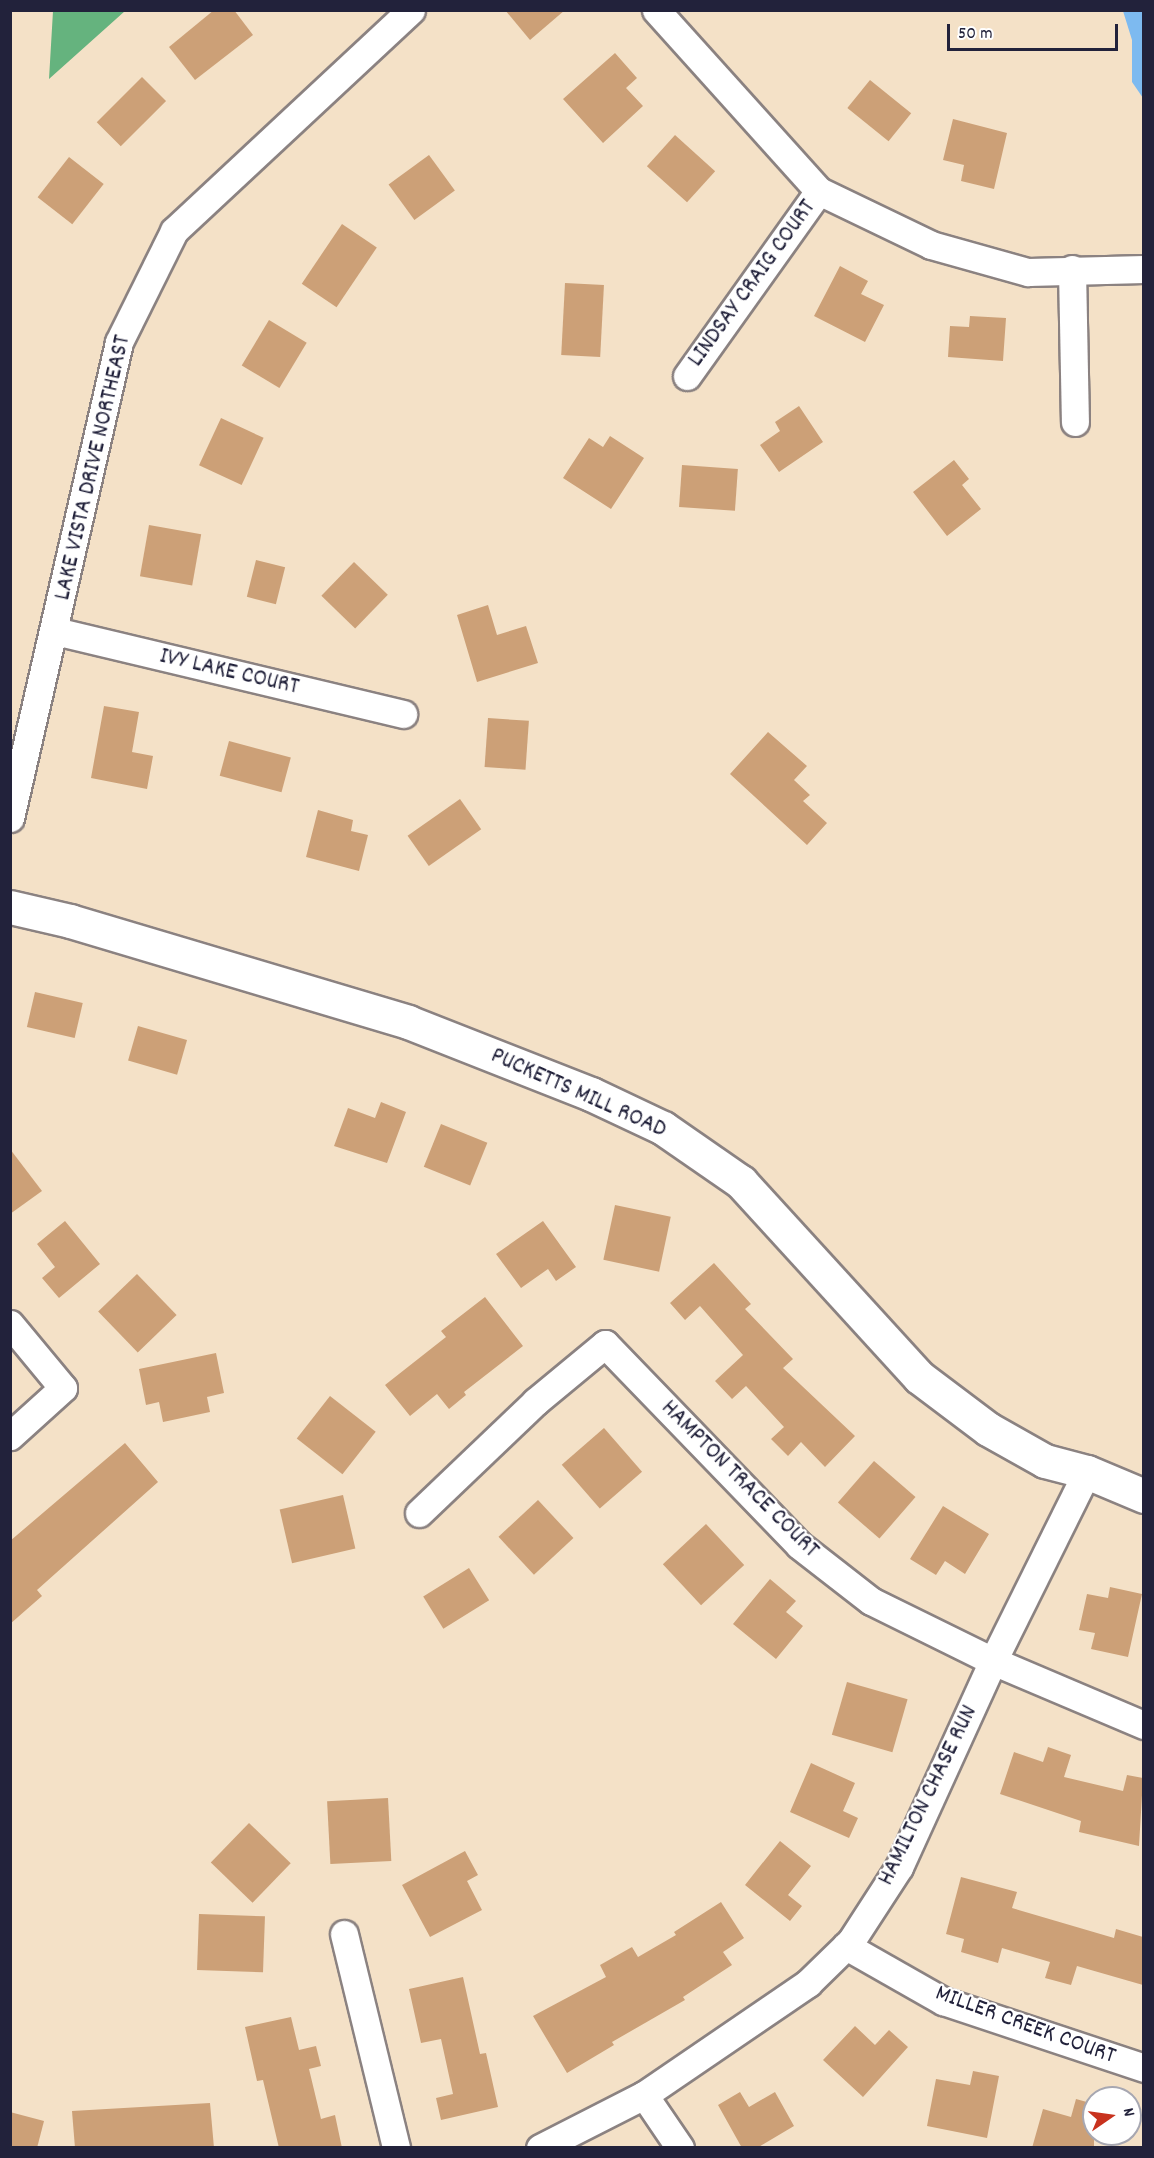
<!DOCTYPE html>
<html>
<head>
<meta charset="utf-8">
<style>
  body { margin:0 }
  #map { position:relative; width:1154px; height:2158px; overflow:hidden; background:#f4e1c7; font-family:Dekko,sans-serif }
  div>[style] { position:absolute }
  .forest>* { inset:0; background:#65b37e }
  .water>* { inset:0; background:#7dbaf0 }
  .building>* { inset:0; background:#cca077; transform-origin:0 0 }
  .roads { filter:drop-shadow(2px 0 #8b8281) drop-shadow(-2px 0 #8b8281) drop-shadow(0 2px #8b8281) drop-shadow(0 -2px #8b8281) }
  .minor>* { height:27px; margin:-13.5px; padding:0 13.5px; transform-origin:13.5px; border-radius:13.5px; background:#fff }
  .tertiary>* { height:33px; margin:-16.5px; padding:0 16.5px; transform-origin:16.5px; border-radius:16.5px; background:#fff }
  span { translate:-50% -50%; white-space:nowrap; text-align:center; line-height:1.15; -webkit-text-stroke:4.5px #fff; paint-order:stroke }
  .street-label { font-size:24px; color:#22223b }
  .frame { position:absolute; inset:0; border:12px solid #22223b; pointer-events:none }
  .north { position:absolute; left:1082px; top:2086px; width:60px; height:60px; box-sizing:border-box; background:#fff; border:2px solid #a7a7b1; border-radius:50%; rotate:77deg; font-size:16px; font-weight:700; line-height:24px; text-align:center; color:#22223b }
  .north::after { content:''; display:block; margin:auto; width:21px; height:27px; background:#c8321e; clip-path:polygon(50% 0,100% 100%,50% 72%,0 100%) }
  .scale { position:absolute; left:947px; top:24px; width:171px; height:27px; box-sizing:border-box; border:3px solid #22223b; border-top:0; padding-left:8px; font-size:18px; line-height:21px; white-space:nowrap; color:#22223b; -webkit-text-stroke:4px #fff; paint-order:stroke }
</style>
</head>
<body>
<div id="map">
  <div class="forest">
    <div style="clip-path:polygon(53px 11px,53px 10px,125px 11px,49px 79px)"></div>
  </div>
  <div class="water">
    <div style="clip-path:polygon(1123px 11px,1143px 11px,1143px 98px,1132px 82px,1132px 40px)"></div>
  </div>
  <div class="building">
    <div style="clip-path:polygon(214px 10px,234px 10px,253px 35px,195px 80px,169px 47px)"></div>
    <div style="clip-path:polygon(505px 10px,565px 10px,530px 40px)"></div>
    <div style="clip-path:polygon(615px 53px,637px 78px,626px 88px,643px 106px,603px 143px,563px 99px)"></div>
    <div style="left:142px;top:77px;width:34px;height:64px;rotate:45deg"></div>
    <div style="left:870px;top:80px;width:53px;height:36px;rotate:39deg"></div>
    <div style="clip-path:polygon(953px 119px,1007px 133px,994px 189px,961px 181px,964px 165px,943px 160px)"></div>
    <div style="left:675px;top:135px;width:54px;height:42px;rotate:42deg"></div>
    <div style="left:429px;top:155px;width:44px;height:50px;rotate:54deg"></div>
    <div style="left:69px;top:157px;width:44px;height:51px;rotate:38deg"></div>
    <div style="left:342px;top:224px;width:42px;height:72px;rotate:34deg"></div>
    <div style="clip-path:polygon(840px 266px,868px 281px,861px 294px,884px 305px,865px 342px,814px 316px)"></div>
    <div style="left:565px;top:283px;width:39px;height:72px;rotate:3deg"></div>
    <div style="clip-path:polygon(970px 316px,1006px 318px,1003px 361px,948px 357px,950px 326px,969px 327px)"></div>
    <div style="left:269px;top:320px;width:44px;height:53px;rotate:31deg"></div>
    <div style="clip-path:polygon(799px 406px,823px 442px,779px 472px,760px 445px,780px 431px,775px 422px)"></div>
    <div style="left:221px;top:418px;width:47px;height:52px;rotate:25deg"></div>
    <div style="clip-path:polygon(610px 436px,644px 458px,611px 509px,563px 478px,589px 438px,603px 447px)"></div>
    <div style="clip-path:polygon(954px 460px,969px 479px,962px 485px,981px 509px,947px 536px,913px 492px)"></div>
    <div style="left:682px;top:465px;width:56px;height:42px;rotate:4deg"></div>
    <div style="left:149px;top:525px;width:53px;height:52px;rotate:10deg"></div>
    <div style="left:256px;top:560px;width:30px;height:38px;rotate:14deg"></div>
    <div style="left:354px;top:562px;width:47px;height:47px;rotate:44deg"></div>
    <div style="clip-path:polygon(488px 605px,497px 635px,526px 626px,538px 663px,477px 682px,457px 615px)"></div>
    <div style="clip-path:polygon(104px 706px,139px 712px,132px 752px,153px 756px,147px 789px,91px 778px)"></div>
    <div style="left:488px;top:718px;width:41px;height:49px;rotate:4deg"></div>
    <div style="clip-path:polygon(768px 732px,807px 766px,794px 780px,810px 795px,803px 801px,827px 823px,807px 845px,730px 774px)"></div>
    <div style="left:229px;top:741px;width:64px;height:36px;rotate:15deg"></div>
    <div style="left:460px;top:799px;width:37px;height:64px;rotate:55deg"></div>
    <div style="clip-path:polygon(318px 810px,353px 820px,351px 831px,368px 835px,359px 871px,306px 857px)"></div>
    <div style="left:35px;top:992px;width:49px;height:36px;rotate:13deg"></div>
    <div style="left:138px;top:1026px;width:51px;height:36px;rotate:16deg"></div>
    <div style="clip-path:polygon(381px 1102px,406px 1112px,387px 1163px,334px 1146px,348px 1108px,375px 1118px)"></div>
    <div style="left:441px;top:1124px;width:50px;height:46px;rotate:22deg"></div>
    <div style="clip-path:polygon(10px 1149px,42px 1191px,10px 1214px)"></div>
    <div style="left:615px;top:1205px;width:57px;height:56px;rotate:12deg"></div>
    <div style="clip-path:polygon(65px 1221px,100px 1264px,59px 1298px,42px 1278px,55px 1267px,37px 1244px)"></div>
    <div style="clip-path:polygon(543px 1221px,576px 1267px,556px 1281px,548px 1269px,521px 1288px,496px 1254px)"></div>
    <div style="clip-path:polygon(714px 1263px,751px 1304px,745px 1309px,793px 1359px,783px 1368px,855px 1436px,825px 1467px,801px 1442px,788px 1456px,771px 1439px,784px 1427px,746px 1386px,732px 1399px,715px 1381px,743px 1355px,700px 1306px,685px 1320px,670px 1303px)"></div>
    <div style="left:137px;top:1274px;width:57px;height:54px;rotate:46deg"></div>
    <div style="clip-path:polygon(485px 1297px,523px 1346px,464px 1392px,466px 1395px,449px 1409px,437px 1394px,410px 1416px,385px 1385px,446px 1337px,441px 1331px)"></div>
    <div style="clip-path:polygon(216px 1353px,224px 1393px,207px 1397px,210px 1412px,163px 1422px,159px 1402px,146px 1405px,139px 1369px)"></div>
    <div style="left:330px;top:1396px;width:58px;height:54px;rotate:38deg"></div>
    <div style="left:604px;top:1428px;width:58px;height:56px;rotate:49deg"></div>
    <div style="clip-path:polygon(125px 1443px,158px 1482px,37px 1590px,42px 1596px,10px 1624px,10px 1541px)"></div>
    <div style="left:874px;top:1461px;width:55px;height:55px;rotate:41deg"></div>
    <div style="left:343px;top:1495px;width:55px;height:65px;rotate:77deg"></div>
    <div style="left:538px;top:1500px;width:52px;height:54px;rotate:47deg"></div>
    <div style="clip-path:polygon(943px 1506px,989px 1534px,965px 1574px,945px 1561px,936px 1575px,910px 1559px)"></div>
    <div style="left:706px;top:1524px;width:56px;height:59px;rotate:47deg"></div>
    <div style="left:469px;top:1568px;width:38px;height:54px;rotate:58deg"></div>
    <div style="clip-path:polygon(770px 1579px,796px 1601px,786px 1612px,803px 1626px,776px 1659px,733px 1624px)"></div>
    <div style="clip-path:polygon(1110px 1587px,1142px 1594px,1128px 1657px,1091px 1649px,1095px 1633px,1079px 1630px,1087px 1594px,1108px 1598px)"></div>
    <div style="left:847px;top:1682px;width:63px;height:55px;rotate:16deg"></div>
    <div style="clip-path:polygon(1048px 1747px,1071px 1755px,1064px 1777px,1123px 1791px,1127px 1775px,1143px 1778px,1139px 1846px,1079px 1832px,1081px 1821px,1000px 1794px,1014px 1752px,1043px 1762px)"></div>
    <div style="clip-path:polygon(811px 1763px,855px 1783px,843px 1811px,858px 1818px,849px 1838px,790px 1812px)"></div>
    <div style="left:388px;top:1798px;width:63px;height:61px;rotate:87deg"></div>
    <div style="left:249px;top:1823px;width:58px;height:55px;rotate:44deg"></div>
    <div style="clip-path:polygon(780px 1841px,811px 1866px,788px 1895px,802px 1906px,790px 1921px,745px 1885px)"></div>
    <div style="clip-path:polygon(465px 1851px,478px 1875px,467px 1881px,482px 1910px,430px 1937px,402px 1885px)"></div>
    <div style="clip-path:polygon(961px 1877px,1017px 1892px,1012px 1908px,1114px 1938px,1116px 1929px,1143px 1937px,1143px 1985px,1077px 1966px,1071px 1985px,1045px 1978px,1050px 1962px,1002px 1948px,998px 1963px,961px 1952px,964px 1939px,946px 1934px)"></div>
    <div style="clip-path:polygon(721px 1902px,744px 1938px,723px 1952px,732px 1965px,683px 1997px,685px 2000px,612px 2042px,614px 2045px,567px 2073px,533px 2016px,606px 1977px,600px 1965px,632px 1947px,638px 1957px,676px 1935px,674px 1932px)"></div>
    <div style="left:199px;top:1914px;width:66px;height:56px;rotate:2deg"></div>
    <div style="clip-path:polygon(463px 1977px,480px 2054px,486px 2053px,498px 2107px,441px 2120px,436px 2098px,453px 2094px,441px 2039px,421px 2043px,409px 1989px)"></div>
    <div style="clip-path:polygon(291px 2017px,299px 2050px,316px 2046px,321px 2066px,309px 2069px,321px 2119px,335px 2115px,342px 2148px,279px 2148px,263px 2080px,257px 2081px,245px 2027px)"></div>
    <div style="clip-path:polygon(855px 2026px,875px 2045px,889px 2030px,908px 2047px,863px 2097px,823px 2060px)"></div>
    <div style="clip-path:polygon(973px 2071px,999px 2076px,987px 2138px,927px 2126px,936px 2079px,970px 2085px)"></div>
    <div style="clip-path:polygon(740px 2092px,749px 2107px,775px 2092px,794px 2126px,757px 2148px,742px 2148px,718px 2105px)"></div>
    <div style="clip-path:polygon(1076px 2099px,1094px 2104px,1094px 2148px,1032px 2148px,1043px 2109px,1071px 2117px)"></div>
    <div style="clip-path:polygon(210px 2103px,214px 2148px,75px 2148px,72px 2111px)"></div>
    <div style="clip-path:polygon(10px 2112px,44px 2121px,37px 2148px,10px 2148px)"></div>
  </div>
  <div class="roads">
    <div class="minor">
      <div style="left:656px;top:10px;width:244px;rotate:48deg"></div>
      <div style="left:819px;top:191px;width:124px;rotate:25.7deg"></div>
      <div style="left:931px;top:245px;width:101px;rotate:15.6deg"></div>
      <div style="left:1028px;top:272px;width:116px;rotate:-1.5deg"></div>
      <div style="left:1072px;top:269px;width:153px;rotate:88.9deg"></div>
      <div style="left:687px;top:376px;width:227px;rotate:-54.5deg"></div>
      <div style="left:55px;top:631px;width:358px;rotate:13.4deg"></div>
      <div style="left:10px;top:818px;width:488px;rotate:-77.1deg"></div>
      <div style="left:119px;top:342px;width:124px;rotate:-63.6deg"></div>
      <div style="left:174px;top:231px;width:324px;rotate:-43deg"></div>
      <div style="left:10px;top:1324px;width:83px;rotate:50.4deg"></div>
      <div style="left:63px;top:1388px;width:72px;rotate:137.8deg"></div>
      <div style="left:419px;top:1513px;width:161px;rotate:-43.7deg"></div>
      <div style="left:535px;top:1402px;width:91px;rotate:-39.6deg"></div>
      <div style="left:605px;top:1344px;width:279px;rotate:46deg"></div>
      <div style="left:799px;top:1545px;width:91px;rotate:37.9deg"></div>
      <div style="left:871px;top:1601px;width:136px;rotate:26.2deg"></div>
      <div style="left:993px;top:1661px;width:164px;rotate:23deg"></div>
      <div style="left:344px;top:1934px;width:220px;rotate:76.3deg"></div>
      <div style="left:846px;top:1946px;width:112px;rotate:29.6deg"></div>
      <div style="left:943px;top:2001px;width:212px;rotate:18.4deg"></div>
      <div style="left:644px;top:2095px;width:64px;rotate:55.8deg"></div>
      <div style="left:540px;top:2148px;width:117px;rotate:-27deg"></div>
      <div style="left:644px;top:2095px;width:199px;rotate:-34.3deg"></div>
      <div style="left:808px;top:1983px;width:60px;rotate:-44.3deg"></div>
      <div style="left:851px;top:1941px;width:88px;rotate:-57deg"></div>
      <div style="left:899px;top:1867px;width:226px;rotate:-65.5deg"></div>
      <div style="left:993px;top:1661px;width:211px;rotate:-63.6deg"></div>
    </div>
    <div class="tertiary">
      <div style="left:10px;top:907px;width:62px;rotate:13.1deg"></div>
      <div style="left:70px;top:921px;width:353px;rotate:16.6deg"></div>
      <div style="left:408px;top:1022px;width:197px;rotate:21.5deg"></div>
      <div style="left:591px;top:1094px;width:80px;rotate:25.3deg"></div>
      <div style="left:663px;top:1128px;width:95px;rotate:34.7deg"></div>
      <div style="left:741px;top:1182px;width:264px;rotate:47.6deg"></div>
      <div style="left:919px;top:1377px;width:86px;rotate:37deg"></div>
      <div style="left:988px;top:1429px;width:65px;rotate:29.3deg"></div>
      <div style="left:1045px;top:1461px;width:43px;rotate:14.7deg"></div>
      <div style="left:1087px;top:1472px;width:62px;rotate:22.8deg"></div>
    </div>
  </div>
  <div class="street-label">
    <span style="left:753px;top:284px;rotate:-54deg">LINDSAY CRAIG COURT</span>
    <span style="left:94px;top:468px;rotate:-77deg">LAKE VISTA DRIVE NORTHEAST</span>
    <span style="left:229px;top:673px;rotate:13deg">IVY LAKE COURT</span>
    <span style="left:578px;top:1094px;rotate:24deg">PUCKETTS MILL ROAD</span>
    <span style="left:739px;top:1480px;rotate:45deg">HAMPTON TRACE COURT</span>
    <span style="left:929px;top:1796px;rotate:-64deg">HAMILTON CHASE RUN</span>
    <span style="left:1025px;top:2026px;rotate:20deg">MILLER CREEK COURT</span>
  </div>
  <div class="frame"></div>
  <div class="north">N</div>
  <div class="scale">50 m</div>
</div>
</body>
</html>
